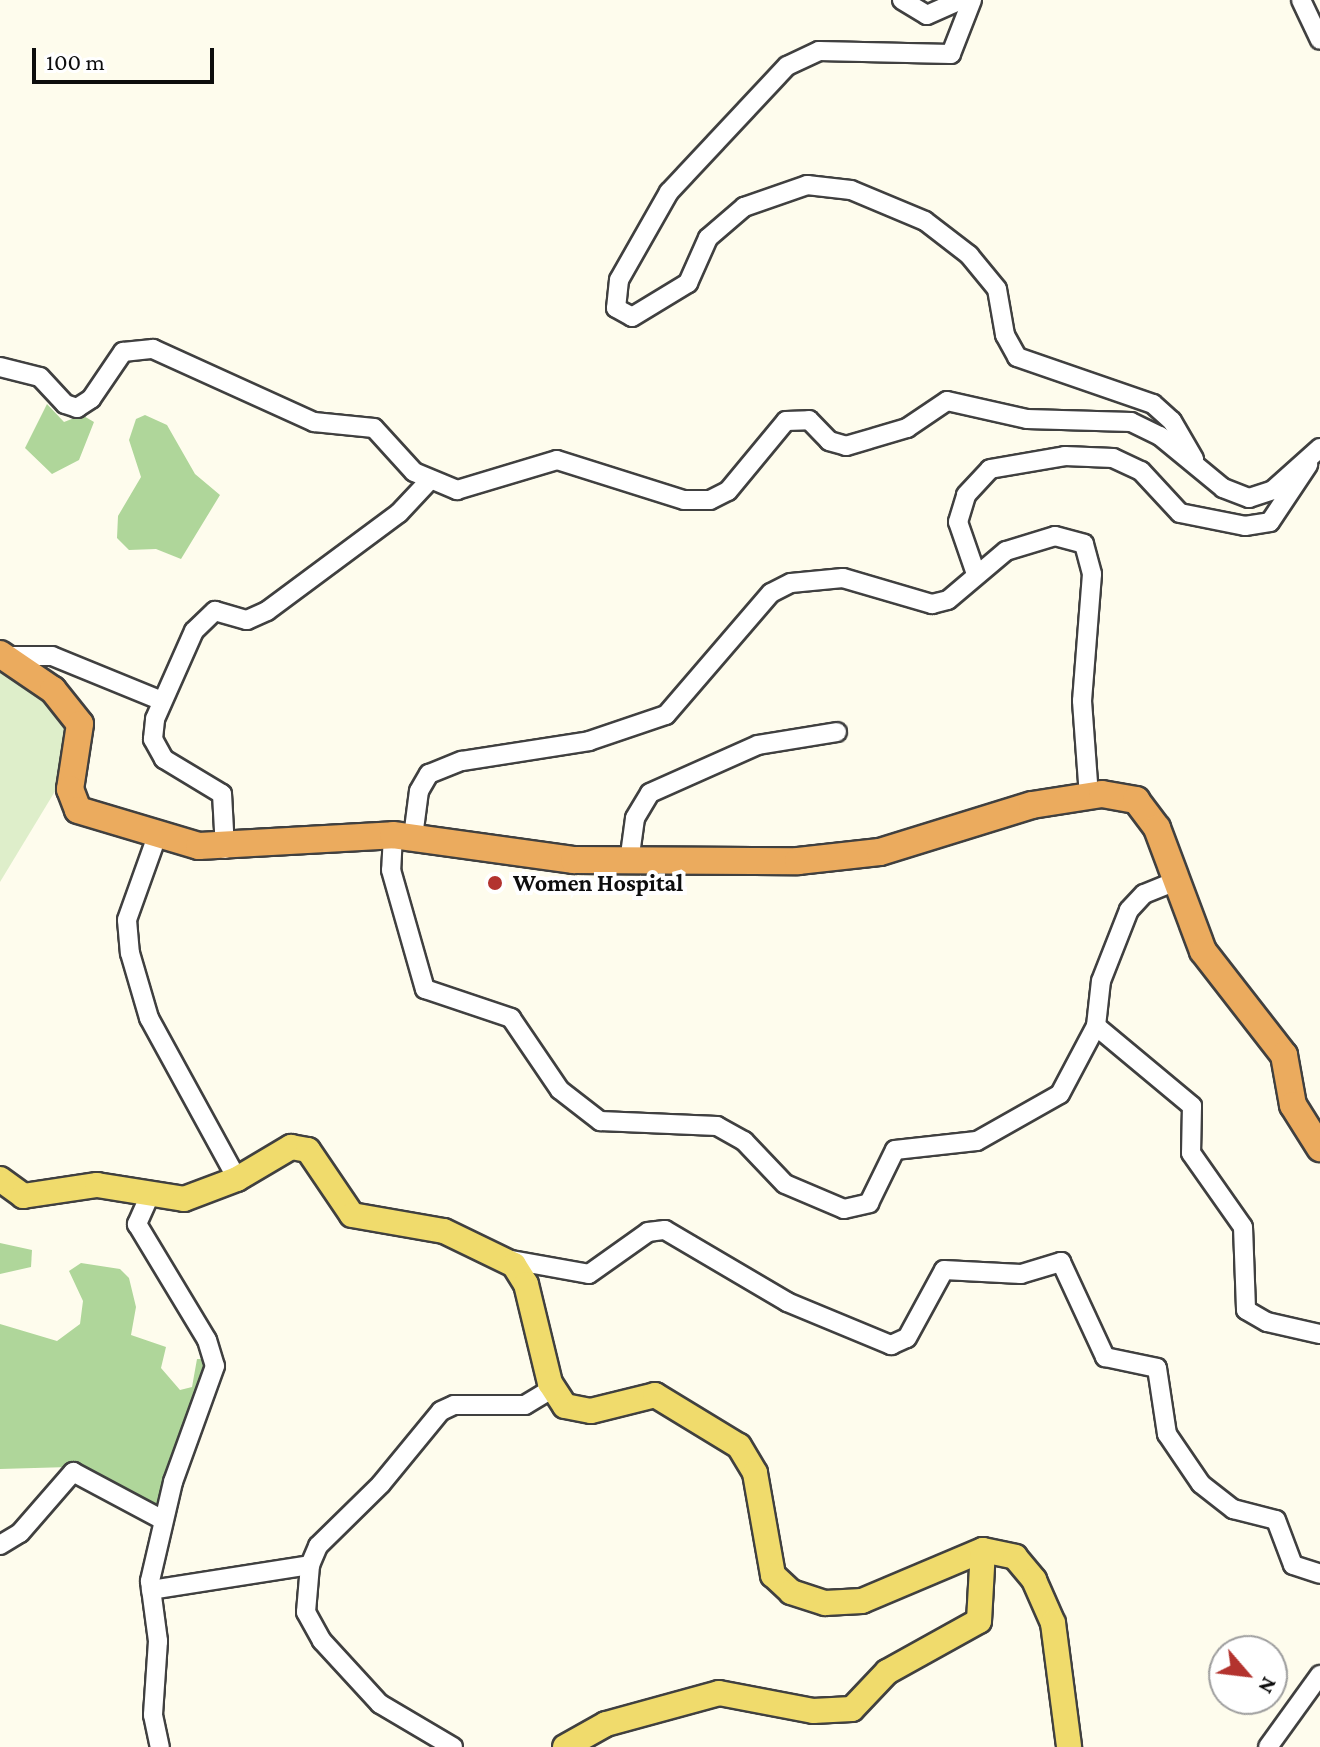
<!DOCTYPE html>
<html>
<head>
<meta charset="utf-8">
<style>
  body { margin:0 }
  #map { position:relative; width:1320px; height:1747px; overflow:hidden; background:#fefced; font-family:"Crimson Pro",serif }
  div>[style] { position:absolute }
  .forest>* { inset:0; background:#afd69a }
  .pitch>* { inset:0; background:#deeeca }
  .roads { filter:drop-shadow(2px 0 #404040) drop-shadow(-2px 0 #404040) drop-shadow(0 2px #404040) drop-shadow(0 -2px #404040) }
  .minor>* { height:18px; margin:-9px; padding:0 9px; transform-origin:9px; border-radius:9px; background:#fff }
  .major>* { height:24px; margin:-12px; padding:0 12px; transform-origin:12px; border-radius:12px; background:#f0db6c }
  .highway>* { height:26px; margin:-13px; padding:0 13px; transform-origin:13px; border-radius:13px; background:#ebab5e }
  .dots>* { width:22px; height:22px; translate:-50% -50%; box-sizing:border-box; border:4px solid #fff; border-radius:50% }
  span { translate:-50% -50%; white-space:nowrap; text-align:center; line-height:1.15; -webkit-text-stroke:8px #fff; paint-order:stroke }
  .poi-label { font-size:24px; color:#0d0d0d; font-weight:700 }
  .left { translate:0 -50%; text-align:left }
  .north { position:absolute; left:1208px; top:1635px; width:80px; height:80px; box-sizing:border-box; background:#fff; border:2px solid #9e9e9e; border-radius:50%; rotate:118deg; font-size:22px; font-weight:700; line-height:32px; text-align:center; color:#0d0d0d }
  .north::after { content:''; display:block; margin:auto; width:28px; height:36px; background:#b3332e; clip-path:polygon(50% 0,100% 100%,50% 72%,0 100%) }
  .scale { position:absolute; left:32px; top:48px; width:182px; height:36px; box-sizing:border-box; border:4px solid #0d0d0d; border-top:0; padding-left:10px; font-size:24px; line-height:28px; white-space:nowrap; color:#0d0d0d; -webkit-text-stroke:6px #fff; paint-order:stroke }
</style>
</head>
<body>
<div id="map">
  <div class="forest">
    <div style="clip-path:polygon(47px 404px,64px 422px,82px 415px,94px 422px,79px 460px,52px 474px,25px 448px)"></div>
    <div style="clip-path:polygon(145px 415px,167px 425px,195px 474px,220px 495px,181px 559px,156px 549px,129px 550px,117px 538px,118px 516px,141px 477px,129px 440px,136px 419px)"></div>
    <div style="clip-path:polygon(0 1243px,32px 1250px,31px 1267px,0 1274px)"></div>
    <div style="clip-path:polygon(81px 1263px,120px 1269px,129px 1278px,136px 1307px,131px 1335px,166px 1347px,161px 1368px,180px 1390px,192px 1387px,197px 1359px,204px 1359px,205px 1381px,159px 1503px,151px 1505px,69px 1467px,0 1469px,0 1324px,57px 1341px,80px 1324px,83px 1301px,69px 1271px)"></div>
  </div>
  <div class="pitch">
    <div style="clip-path:polygon(0 663px,60px 704px,71px 727px,57px 788px,0 882px)"></div>
  </div>
  <div class="roads">
    <div class="minor">
      <div style="left:902px;top:0;width:29px;rotate:31deg"></div>
      <div style="left:927px;top:15px;width:37px;rotate:-24deg"></div>
      <div style="left:972px;top:0;width:58px;rotate:111.3deg"></div>
      <div style="left:951px;top:54px;width:132px;rotate:-178.7deg"></div>
      <div style="left:819px;top:51px;width:35px;rotate:155deg"></div>
      <div style="left:787px;top:66px;width:173px;rotate:133.1deg"></div>
      <div style="left:669px;top:192px;width:101px;rotate:119.6deg"></div>
      <div style="left:619px;top:280px;width:28px;rotate:96deg"></div>
      <div style="left:616px;top:308px;width:18px;rotate:29deg"></div>
      <div style="left:632px;top:317px;width:66px;rotate:-31.3deg"></div>
      <div style="left:688px;top:283px;width:49px;rotate:-66deg"></div>
      <div style="left:708px;top:238px;width:48px;rotate:-40.7deg"></div>
      <div style="left:744px;top:207px;width:67px;rotate:-19.2deg"></div>
      <div style="left:807px;top:185px;width:44px;rotate:6.5deg"></div>
      <div style="left:851px;top:190px;width:80px;rotate:22.7deg"></div>
      <div style="left:925px;top:221px;width:56px;rotate:37.7deg"></div>
      <div style="left:969px;top:255px;width:44px;rotate:50.5deg"></div>
      <div style="left:997px;top:289px;width:47px;rotate:80.1deg"></div>
      <div style="left:1005px;top:335px;width:25px;rotate:61deg"></div>
      <div style="left:1017px;top:357px;width:144px;rotate:19.1deg"></div>
      <div style="left:1153px;top:404px;width:25px;rotate:42deg"></div>
      <div style="left:1172px;top:421px;width:44px;rotate:59.9deg"></div>
      <div style="left:1301px;top:0;width:44px;rotate:64.6deg"></div>
      <div style="left:0;top:367px;width:41px;rotate:14deg"></div>
      <div style="left:40px;top:377px;width:37px;rotate:47deg"></div>
      <div style="left:65px;top:404px;width:13px;rotate:18deg"></div>
      <div style="left:77px;top:408px;width:17px;rotate:-33deg"></div>
      <div style="left:91px;top:399px;width:57px;rotate:-55.8deg"></div>
      <div style="left:123px;top:352px;width:30px;rotate:-6deg"></div>
      <div style="left:153px;top:349px;width:177px;rotate:24.4deg"></div>
      <div style="left:314px;top:422px;width:60px;rotate:5.7deg"></div>
      <div style="left:374px;top:428px;width:59px;rotate:47.7deg"></div>
      <div style="left:414px;top:472px;width:47px;rotate:22.7deg"></div>
      <div style="left:457px;top:490px;width:104px;rotate:-16.7deg"></div>
      <div style="left:557px;top:460px;width:133px;rotate:17.5deg"></div>
      <div style="left:684px;top:500px;width:26px"></div>
      <div style="left:710px;top:500px;width:20px;rotate:-27deg"></div>
      <div style="left:728px;top:491px;width:91px;rotate:-50.4deg"></div>
      <div style="left:786px;top:421px;width:23px;rotate:-2deg"></div>
      <div style="left:809px;top:420px;width:29px;rotate:46deg"></div>
      <div style="left:829px;top:441px;width:18px;rotate:16deg"></div>
      <div style="left:846px;top:446px;width:64px;rotate:-16.4deg"></div>
      <div style="left:907px;top:428px;width:48px;rotate:-34deg"></div>
      <div style="left:947px;top:401px;width:82px;rotate:12.7deg"></div>
      <div style="left:1027px;top:419px;width:104px;rotate:1.7deg"></div>
      <div style="left:1131px;top:422px;width:32px;rotate:26deg"></div>
      <div style="left:1160px;top:436px;width:82px;rotate:39.5deg"></div>
      <div style="left:1223px;top:488px;width:28px;rotate:21deg"></div>
      <div style="left:1249px;top:498px;width:25px;rotate:-18deg"></div>
      <div style="left:1273px;top:490px;width:63px;rotate:-41.8deg"></div>
      <div style="left:975px;top:571px;width:52px;rotate:-109.1deg"></div>
      <div style="left:958px;top:522px;width:28px;rotate:-73deg"></div>
      <div style="left:966px;top:495px;width:35px;rotate:-47deg"></div>
      <div style="left:990px;top:469px;width:76px;rotate:-9.8deg"></div>
      <div style="left:1065px;top:456px;width:48px;rotate:2.4deg"></div>
      <div style="left:1113px;top:458px;width:31px;rotate:25deg"></div>
      <div style="left:1141px;top:471px;width:57px;rotate:47.1deg"></div>
      <div style="left:1180px;top:513px;width:66px;rotate:11.3deg"></div>
      <div style="left:1245px;top:526px;width:25px;rotate:-9deg"></div>
      <div style="left:1270px;top:522px;width:69px;rotate:-56.3deg"></div>
      <div style="left:4px;top:656px;width:48px"></div>
      <div style="left:52px;top:656px;width:119px;rotate:22.2deg"></div>
      <div style="left:393px;top:835px;width:35px;rotate:93deg"></div>
      <div style="left:391px;top:870px;width:124px;rotate:74.1deg"></div>
      <div style="left:425px;top:989px;width:91px;rotate:18.6deg"></div>
      <div style="left:511px;top:1018px;width:87px;rotate:55.8deg"></div>
      <div style="left:560px;top:1090px;width:51px;rotate:37.8deg"></div>
      <div style="left:600px;top:1121px;width:117px;rotate:2.4deg"></div>
      <div style="left:717px;top:1126px;width:31px;rotate:29deg"></div>
      <div style="left:744px;top:1141px;width:59px;rotate:46.4deg"></div>
      <div style="left:785px;top:1184px;width:64px;rotate:23deg"></div>
      <div style="left:844px;top:1209px;width:26px;rotate:-13deg"></div>
      <div style="left:869px;top:1203px;width:59px;rotate:-63.9deg"></div>
      <div style="left:895px;top:1150px;width:82px;rotate:-6.3deg"></div>
      <div style="left:977px;top:1141px;width:95px;rotate:-29.5deg"></div>
      <div style="left:1060px;top:1094px;width:77px;rotate:-62.1deg"></div>
      <div style="left:1096px;top:1026px;width:45px;rotate:-83.7deg"></div>
      <div style="left:1101px;top:981px;width:76px;rotate:-68.5deg"></div>
      <div style="left:1129px;top:910px;width:22px;rotate:-47deg"></div>
      <div style="left:1144px;top:894px;width:35px;rotate:-22deg"></div>
      <div style="left:157px;top:836px;width:89px;rotate:109.7deg"></div>
      <div style="left:127px;top:920px;width:33px;rotate:85deg"></div>
      <div style="left:130px;top:953px;width:68px;rotate:73.7deg"></div>
      <div style="left:149px;top:1018px;width:183px;rotate:61.3deg"></div>
      <div style="left:413px;top:837px;width:46px;rotate:-82.6deg"></div>
      <div style="left:419px;top:791px;width:20px;rotate:-60deg"></div>
      <div style="left:429px;top:774px;width:35px;rotate:-22deg"></div>
      <div style="left:462px;top:761px;width:129px;rotate:-8.9deg"></div>
      <div style="left:589px;top:741px;width:81px;rotate:-18.7deg"></div>
      <div style="left:666px;top:715px;width:161px;rotate:-49.3deg"></div>
      <div style="left:771px;top:593px;width:22px;rotate:-27deg"></div>
      <div style="left:791px;top:583px;width:52px;rotate:-5.5deg"></div>
      <div style="left:843px;top:578px;width:93px;rotate:16.3deg"></div>
      <div style="left:932px;top:604px;width:16px;rotate:-14deg"></div>
      <div style="left:948px;top:600px;width:76px;rotate:-40.2deg"></div>
      <div style="left:1006px;top:551px;width:51px;rotate:-17deg"></div>
      <div style="left:1055px;top:536px;width:30px;rotate:15deg"></div>
      <div style="left:1084px;top:544px;width:31px;rotate:75deg"></div>
      <div style="left:1092px;top:574px;width:127px;rotate:94.5deg"></div>
      <div style="left:1082px;top:701px;width:95px;rotate:85.8deg"></div>
      <div style="left:225px;top:849px;width:55px;rotate:-93.1deg"></div>
      <div style="left:222px;top:794px;width:68px;rotate:-148.9deg"></div>
      <div style="left:164px;top:759px;width:23px;rotate:-119deg"></div>
      <div style="left:153px;top:739px;width:20px;rotate:-84deg"></div>
      <div style="left:155px;top:719px;width:96px;rotate:-66.1deg"></div>
      <div style="left:194px;top:631px;width:29px;rotate:-44deg"></div>
      <div style="left:215px;top:611px;width:33px;rotate:16deg"></div>
      <div style="left:247px;top:620px;width:22px;rotate:-24deg"></div>
      <div style="left:267px;top:611px;width:164px;rotate:-36.6deg"></div>
      <div style="left:399px;top:513px;width:44px;rotate:-46.8deg"></div>
      <div style="left:629px;top:862px;width:44px;rotate:-82.2deg"></div>
      <div style="left:635px;top:818px;width:29px;rotate:-59deg"></div>
      <div style="left:650px;top:793px;width:118px;rotate:-24deg"></div>
      <div style="left:758px;top:745px;width:80px;rotate:-9.3deg"></div>
      <div style="left:1096px;top:1026px;width:125px;rotate:39.8deg"></div>
      <div style="left:1192px;top:1106px;width:47px;rotate:91.2deg"></div>
      <div style="left:1191px;top:1153px;width:90px;rotate:54.9deg"></div>
      <div style="left:1243px;top:1227px;width:83px;rotate:87.9deg"></div>
      <div style="left:1246px;top:1310px;width:24px;rotate:30deg"></div>
      <div style="left:1267px;top:1322px;width:54px;rotate:12.8deg"></div>
      <div style="left:149px;top:1197px;width:30px;rotate:114deg"></div>
      <div style="left:137px;top:1224px;width:135px;rotate:58.9deg"></div>
      <div style="left:207px;top:1340px;width:27px;rotate:73deg"></div>
      <div style="left:215px;top:1366px;width:123px;rotate:109.9deg"></div>
      <div style="left:173px;top:1482px;width:102px;rotate:103.1deg"></div>
      <div style="left:150px;top:1581px;width:61px;rotate:82.4deg"></div>
      <div style="left:158px;top:1641px;width:74px;rotate:93.9deg"></div>
      <div style="left:153px;top:1715px;width:33px;rotate:78deg"></div>
      <div style="left:506px;top:1259px;width:84px;rotate:10.2deg"></div>
      <div style="left:589px;top:1274px;width:72px;rotate:-35.4deg"></div>
      <div style="left:648px;top:1232px;width:17px;rotate:-7deg"></div>
      <div style="left:665px;top:1230px;width:142px;rotate:30.5deg"></div>
      <div style="left:787px;top:1302px;width:113px;rotate:22.5deg"></div>
      <div style="left:891px;top:1345px;width:17px;rotate:-24deg"></div>
      <div style="left:907px;top:1338px;width:77px;rotate:-61.4deg"></div>
      <div style="left:944px;top:1270px;width:77px;rotate:3deg"></div>
      <div style="left:1021px;top:1274px;width:42px;rotate:-16.7deg"></div>
      <div style="left:1061px;top:1262px;width:105px;rotate:65.1deg"></div>
      <div style="left:1105px;top:1357px;width:53px;rotate:11.9deg"></div>
      <div style="left:1157px;top:1368px;width:67px;rotate:81.4deg"></div>
      <div style="left:1167px;top:1434px;width:60px;rotate:55.8deg"></div>
      <div style="left:1201px;top:1484px;width:41px;rotate:38deg"></div>
      <div style="left:1233px;top:1509px;width:44px;rotate:14.3deg"></div>
      <div style="left:1276px;top:1520px;width:48px;rotate:69.3deg"></div>
      <div style="left:1293px;top:1565px;width:28px;rotate:18deg"></div>
      <div style="left:0;top:1545px;width:23px;rotate:-31deg"></div>
      <div style="left:20px;top:1533px;width:81px;rotate:-49deg"></div>
      <div style="left:73px;top:1472px;width:102px;rotate:28.1deg"></div>
      <div style="left:151px;top:1590px;width:161px;rotate:-8.9deg"></div>
      <div style="left:453px;top:1747px;width:85px;rotate:-149.5deg"></div>
      <div style="left:380px;top:1704px;width:86px;rotate:-132.6deg"></div>
      <div style="left:322px;top:1641px;width:33px;rotate:-119deg"></div>
      <div style="left:306px;top:1612px;width:47px;rotate:-85.1deg"></div>
      <div style="left:310px;top:1565px;width:21px;rotate:-67deg"></div>
      <div style="left:318px;top:1546px;width:88px;rotate:-44.5deg"></div>
      <div style="left:381px;top:1484px;width:94px;rotate:-50.6deg"></div>
      <div style="left:441px;top:1411px;width:14px;rotate:-25deg"></div>
      <div style="left:454px;top:1405px;width:71px"></div>
      <div style="left:525px;top:1405px;width:31px;rotate:-31deg"></div>
      <div style="left:1268px;top:1747px;width:89px;rotate:-54.2deg"></div>
    </div>
    <div class="major">
      <div style="left:0;top:1179px;width:29px;rotate:36deg"></div>
      <div style="left:23px;top:1196px;width:75px;rotate:-8.5deg"></div>
      <div style="left:97px;top:1185px;width:88px;rotate:9.1deg"></div>
      <div style="left:184px;top:1199px;width:57px;rotate:-20.7deg"></div>
      <div style="left:237px;top:1179px;width:63px;rotate:-30.7deg"></div>
      <div style="left:291px;top:1147px;width:17px;rotate:10deg"></div>
      <div style="left:308px;top:1150px;width:78px;rotate:55.9deg"></div>
      <div style="left:352px;top:1215px;width:93px;rotate:9.9deg"></div>
      <div style="left:444px;top:1231px;width:78px;rotate:25.9deg"></div>
      <div style="left:514px;top:1265px;width:22px;rotate:58deg"></div>
      <div style="left:526px;top:1284px;width:102px;rotate:76.4deg"></div>
      <div style="left:550px;top:1383px;width:27px;rotate:57deg"></div>
      <div style="left:565px;top:1406px;width:26px;rotate:11deg"></div>
      <div style="left:591px;top:1411px;width:66px;rotate:-14deg"></div>
      <div style="left:655px;top:1395px;width:98px;rotate:31.3deg"></div>
      <div style="left:739px;top:1446px;width:31px;rotate:59deg"></div>
      <div style="left:755px;top:1473px;width:104px;rotate:80deg"></div>
      <div style="left:773px;top:1575px;width:25px;rotate:43deg"></div>
      <div style="left:791px;top:1592px;width:36px;rotate:18deg"></div>
      <div style="left:825px;top:1603px;width:37px;rotate:-3deg"></div>
      <div style="left:862px;top:1601px;width:131px;rotate:-22.9deg"></div>
      <div style="left:983px;top:1550px;width:33px;rotate:12deg"></div>
      <div style="left:1015px;top:1557px;width:30px;rotate:50deg"></div>
      <div style="left:1034px;top:1580px;width:47px;rotate:66.2deg"></div>
      <div style="left:1053px;top:1623px;width:125px;rotate:82.6deg"></div>
      <div style="left:565px;top:1747px;width:47px;rotate:-29.3deg"></div>
      <div style="left:606px;top:1724px;width:117px;rotate:-15.3deg"></div>
      <div style="left:719px;top:1693px;width:96px;rotate:10.8deg"></div>
      <div style="left:813px;top:1711px;width:39px;rotate:-3deg"></div>
      <div style="left:852px;top:1709px;width:51px;rotate:-46.6deg"></div>
      <div style="left:887px;top:1672px;width:105px;rotate:-29deg"></div>
      <div style="left:979px;top:1621px;width:71px;rotate:-86.8deg"></div>
    </div>
    <div class="highway">
      <div style="left:0;top:654px;width:64px;rotate:34.2deg"></div>
      <div style="left:53px;top:690px;width:43px;rotate:51.5deg"></div>
      <div style="left:80px;top:724px;width:66px;rotate:98.7deg"></div>
      <div style="left:70px;top:789px;width:22px;rotate:69deg"></div>
      <div style="left:78px;top:810px;width:126px;rotate:16.6deg"></div>
      <div style="left:199px;top:846px;width:194px;rotate:-3.2deg"></div>
      <div style="left:393px;top:835px;width:183px;rotate:7.9deg"></div>
      <div style="left:574px;top:860px;width:224px;rotate:0.3deg"></div>
      <div style="left:798px;top:861px;width:82px;rotate:-6.3deg"></div>
      <div style="left:880px;top:852px;width:159px;rotate:-17.2deg"></div>
      <div style="left:1032px;top:805px;width:71px;rotate:-8.9deg"></div>
      <div style="left:1102px;top:794px;width:35px;rotate:10deg"></div>
      <div style="left:1136px;top:800px;width:35px;rotate:53deg"></div>
      <div style="left:1157px;top:828px;width:131px;rotate:69.5deg"></div>
      <div style="left:1203px;top:951px;width:132px;rotate:52.1deg"></div>
      <div style="left:1284px;top:1055px;width:51px;rotate:79.8deg"></div>
      <div style="left:1293px;top:1105px;width:51px;rotate:57.9deg"></div>
    </div>
  </div>
  <div class="dots">
    <div style="left:495px;top:883px;background:#b3332e"></div>
  </div>
  <div class="poi-label">
    <span class="left" style="left:513px;top:883px">Women Hospital</span>
  </div>
  <div class="north">N</div>
  <div class="scale">100 m</div>
</div>
</body>
</html>
